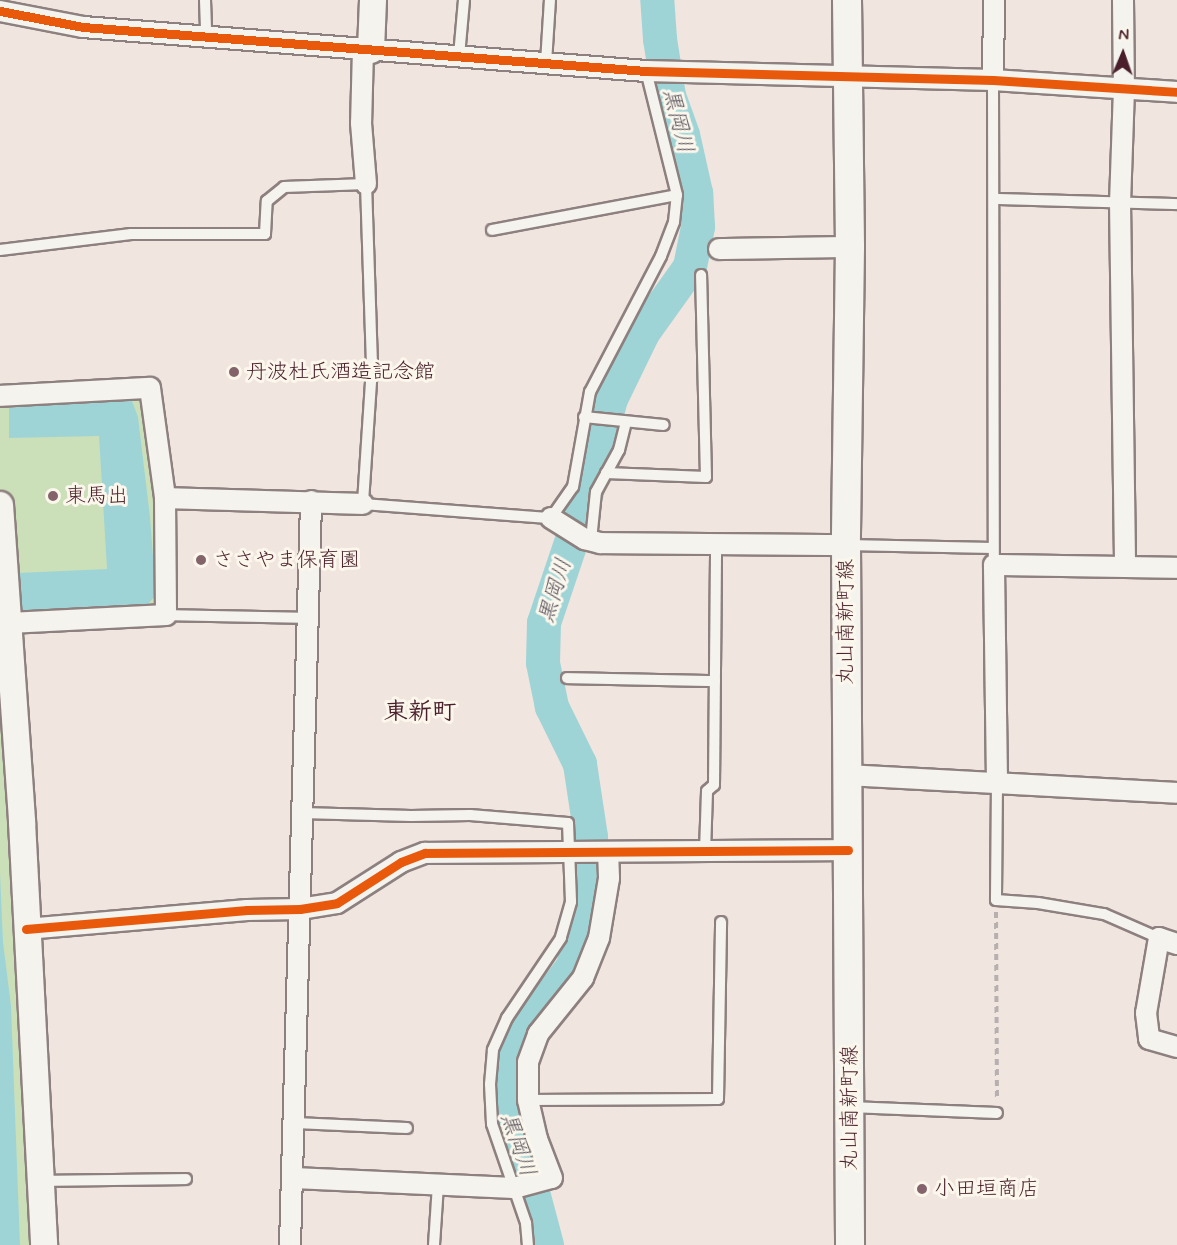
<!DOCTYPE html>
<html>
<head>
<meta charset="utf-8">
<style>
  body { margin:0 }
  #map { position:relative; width:1177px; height:1245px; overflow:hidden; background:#f0e5df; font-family:Mynerve,"Klee One",sans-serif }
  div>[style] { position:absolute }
  .green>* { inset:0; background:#cbe0b9 }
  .water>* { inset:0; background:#9fd4d6 }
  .river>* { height:34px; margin:-17px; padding:0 17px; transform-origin:17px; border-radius:17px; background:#9fd4d6 }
  .path>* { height:4px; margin-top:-2px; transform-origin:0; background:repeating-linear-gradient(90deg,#b7b0af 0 6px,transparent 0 10.5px) }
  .roads { filter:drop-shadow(2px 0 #8d807f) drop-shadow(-2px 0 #8d807f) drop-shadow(0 2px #8d807f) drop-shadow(0 -2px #8d807f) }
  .service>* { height:10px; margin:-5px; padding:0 5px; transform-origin:5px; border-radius:5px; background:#f5f3ee }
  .minor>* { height:20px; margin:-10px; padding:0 10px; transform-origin:10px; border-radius:10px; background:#f5f3ee }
  .tertiary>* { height:26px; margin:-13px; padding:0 13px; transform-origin:13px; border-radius:13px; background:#f5f3ee }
  .secondary>* { height:28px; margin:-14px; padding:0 14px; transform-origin:14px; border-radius:14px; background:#f5f3ee }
  .cycleway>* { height:9px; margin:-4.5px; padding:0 4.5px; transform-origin:4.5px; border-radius:4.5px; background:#e8590c }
  .dots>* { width:16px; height:16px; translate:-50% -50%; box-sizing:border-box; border:3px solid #fbf7ec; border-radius:50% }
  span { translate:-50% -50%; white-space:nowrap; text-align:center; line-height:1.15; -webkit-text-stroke:6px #fbf7ec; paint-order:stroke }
  .poi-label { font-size:21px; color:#4a1f2b }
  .left { translate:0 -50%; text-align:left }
  .street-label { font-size:21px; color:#4a1f2b }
  .water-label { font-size:22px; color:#59535d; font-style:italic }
  .quarter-label { font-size:24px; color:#4a1f2b; font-weight:700 }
  .north { position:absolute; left:1093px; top:24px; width:60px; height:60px; -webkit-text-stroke:4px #fbf7ec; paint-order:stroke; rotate:2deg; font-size:16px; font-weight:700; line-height:24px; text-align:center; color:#4a1f2b }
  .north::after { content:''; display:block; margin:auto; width:21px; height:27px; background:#4a1f2b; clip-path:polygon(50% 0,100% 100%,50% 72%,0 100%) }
</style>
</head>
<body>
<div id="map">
  <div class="green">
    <div style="clip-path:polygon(152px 397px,167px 615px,4px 619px,34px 1245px,0 1245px,0 405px)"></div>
  </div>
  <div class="water">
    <div style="clip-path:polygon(124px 397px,132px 401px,138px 417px,150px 517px,156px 595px,148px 604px,138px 608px,18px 613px,17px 573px,107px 569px,99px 436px,9px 438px,9px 408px)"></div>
    <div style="clip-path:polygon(0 872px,3px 942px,11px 1006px,20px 1245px,0 1245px)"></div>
  </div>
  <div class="river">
    <div style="left:547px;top:1245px;width:66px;rotate:-104.9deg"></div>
    <div style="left:530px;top:1181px;width:65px;rotate:-112.6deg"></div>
    <div style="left:505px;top:1121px;width:35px;rotate:-97deg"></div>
    <div style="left:501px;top:1086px;width:35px;rotate:-83deg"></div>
    <div style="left:505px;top:1051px;width:32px;rotate:-64deg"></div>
    <div style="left:519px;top:1022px;width:40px;rotate:-39deg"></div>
    <div style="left:550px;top:997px;width:40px;rotate:-53deg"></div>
    <div style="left:574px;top:965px;width:81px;rotate:-84.4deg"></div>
    <div style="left:582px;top:884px;width:48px;rotate:-79.2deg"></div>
    <div style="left:591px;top:837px;width:74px;rotate:-98.6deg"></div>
    <div style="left:580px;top:764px;width:64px;rotate:-116.2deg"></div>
    <div style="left:552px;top:707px;width:45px;rotate:-101.6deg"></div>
    <div style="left:543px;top:663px;width:40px;rotate:-88.6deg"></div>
    <div style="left:544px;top:623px;width:126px;rotate:-71.4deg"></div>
    <div style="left:584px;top:504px;width:108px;rotate:-75.6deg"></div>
    <div style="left:611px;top:399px;width:73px;rotate:-64.1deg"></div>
    <div style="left:643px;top:333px;width:81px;rotate:-54.5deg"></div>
    <div style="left:690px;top:267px;width:41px;rotate:-78.7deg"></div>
    <div style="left:698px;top:227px;width:34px;rotate:-93deg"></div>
    <div style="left:696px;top:193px;width:59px;rotate:-102.6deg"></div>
    <div style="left:683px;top:135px;width:41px;rotate:-109.7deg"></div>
    <div style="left:669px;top:96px;width:58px;rotate:-99deg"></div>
    <div style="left:660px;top:39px;width:39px;rotate:-94deg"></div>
  </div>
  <div class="path">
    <div style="left:996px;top:912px;width:188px;rotate:89.7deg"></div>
  </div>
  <div class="roads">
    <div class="service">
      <div style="left:205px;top:0;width:36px;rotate:88deg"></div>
      <div style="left:459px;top:56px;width:56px;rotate:-84.9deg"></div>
      <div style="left:546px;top:63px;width:63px;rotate:-86.4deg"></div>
      <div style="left:993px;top:80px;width:485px;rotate:89.9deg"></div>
      <div style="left:995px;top:199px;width:182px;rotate:1.6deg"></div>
      <div style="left:492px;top:230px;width:188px;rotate:-10.7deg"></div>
      <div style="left:0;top:250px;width:132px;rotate:-7deg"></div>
      <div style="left:131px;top:234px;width:134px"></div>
      <div style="left:265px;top:234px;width:33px;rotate:-87deg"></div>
      <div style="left:267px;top:201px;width:22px;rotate:-39deg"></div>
      <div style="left:284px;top:187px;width:82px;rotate:-2.1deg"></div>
      <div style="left:366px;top:184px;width:183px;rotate:88.1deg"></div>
      <div style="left:372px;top:367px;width:137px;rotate:93.8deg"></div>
      <div style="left:363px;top:504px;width:189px;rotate:4.3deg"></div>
      <div style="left:551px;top:518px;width:38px;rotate:-55deg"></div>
      <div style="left:573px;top:487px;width:97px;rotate:-79.9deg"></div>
      <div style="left:590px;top:392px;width:153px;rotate:-62.4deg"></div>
      <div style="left:661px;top:256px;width:36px;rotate:-69deg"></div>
      <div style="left:674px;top:222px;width:27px;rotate:-84deg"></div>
      <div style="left:677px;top:195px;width:128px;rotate:-104deg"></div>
      <div style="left:584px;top:417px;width:80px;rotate:5.7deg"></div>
      <div style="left:606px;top:473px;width:100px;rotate:2.3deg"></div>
      <div style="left:706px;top:477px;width:202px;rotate:-91.4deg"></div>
      <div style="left:591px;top:540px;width:48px;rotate:-84.1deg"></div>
      <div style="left:596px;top:492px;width:48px;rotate:-61.3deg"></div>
      <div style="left:619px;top:450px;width:29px;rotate:-76deg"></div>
      <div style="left:846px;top:545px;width:147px;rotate:1.2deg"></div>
      <div style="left:166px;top:615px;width:142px;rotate:1.2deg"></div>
      <div style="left:567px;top:678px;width:148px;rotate:1.2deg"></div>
      <div style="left:997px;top:782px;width:118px;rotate:90.5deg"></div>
      <div style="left:996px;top:900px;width:42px;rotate:4.1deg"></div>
      <div style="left:1038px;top:903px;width:67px;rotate:9.5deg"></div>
      <div style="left:1104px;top:914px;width:60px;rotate:23.6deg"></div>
      <div style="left:302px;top:813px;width:109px;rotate:1.6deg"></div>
      <div style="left:411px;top:816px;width:59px;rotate:-1deg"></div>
      <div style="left:470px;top:815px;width:98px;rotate:4.7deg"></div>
      <div style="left:568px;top:823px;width:79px;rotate:87.8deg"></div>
      <div style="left:571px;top:902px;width:37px;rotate:106deg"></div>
      <div style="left:561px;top:938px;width:97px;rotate:124deg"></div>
      <div style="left:507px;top:1018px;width:35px;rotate:114deg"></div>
      <div style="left:493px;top:1050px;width:34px;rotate:95deg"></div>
      <div style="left:490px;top:1084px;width:40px;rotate:87.1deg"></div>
      <div style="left:492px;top:1124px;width:105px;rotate:71deg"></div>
      <div style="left:526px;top:1223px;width:22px;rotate:85deg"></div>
      <div style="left:705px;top:852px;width:61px;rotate:-88.1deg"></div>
      <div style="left:707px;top:791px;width:9px;rotate:-41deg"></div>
      <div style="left:714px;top:785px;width:240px;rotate:-89.5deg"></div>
      <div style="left:528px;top:1100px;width:190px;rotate:-0.3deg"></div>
      <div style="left:718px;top:1099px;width:177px;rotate:-89deg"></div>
      <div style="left:850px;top:1107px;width:147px;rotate:2.3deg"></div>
      <div style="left:295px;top:1123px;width:112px;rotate:2.6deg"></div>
      <div style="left:40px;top:1181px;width:146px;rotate:-0.8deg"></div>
      <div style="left:434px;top:1245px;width:61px;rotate:-86.2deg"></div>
    </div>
    <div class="minor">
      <div style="left:1123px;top:0;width:89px;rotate:89.4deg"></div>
      <div style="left:1124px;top:89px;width:113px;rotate:92deg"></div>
      <div style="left:1120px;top:202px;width:365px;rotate:89.2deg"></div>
      <div style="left:0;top:11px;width:85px;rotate:10.9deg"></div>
      <div style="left:83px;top:27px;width:565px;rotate:4.47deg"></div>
      <div style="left:646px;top:71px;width:347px;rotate:1.5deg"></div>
      <div style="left:993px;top:80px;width:184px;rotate:3.7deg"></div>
      <div style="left:363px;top:49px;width:74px;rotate:91.5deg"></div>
      <div style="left:361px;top:123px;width:61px;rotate:85.3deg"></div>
      <div style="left:993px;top:80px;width:80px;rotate:-89.3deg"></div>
      <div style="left:719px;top:249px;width:131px;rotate:-0.9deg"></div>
      <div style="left:0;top:396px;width:150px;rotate:-3.1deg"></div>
      <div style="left:150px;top:388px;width:111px;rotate:82.2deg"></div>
      <div style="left:165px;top:498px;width:117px;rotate:89.5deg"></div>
      <div style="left:166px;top:615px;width:157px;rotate:177.1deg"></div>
      <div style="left:165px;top:498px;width:198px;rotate:1.7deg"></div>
      <div style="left:551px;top:518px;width:40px;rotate:32deg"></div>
      <div style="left:585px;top:539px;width:16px;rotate:15deg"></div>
      <div style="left:600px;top:543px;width:246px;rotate:0.5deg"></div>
      <div style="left:847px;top:775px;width:330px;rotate:3.1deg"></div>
      <div style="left:997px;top:782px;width:217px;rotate:-90.8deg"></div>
      <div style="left:994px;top:565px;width:183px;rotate:0.9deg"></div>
      <div style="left:26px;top:929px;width:222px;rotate:-4.9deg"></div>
      <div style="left:247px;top:910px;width:53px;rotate:-1.1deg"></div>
      <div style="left:300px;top:909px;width:37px;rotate:-9deg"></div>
      <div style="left:337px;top:903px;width:76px;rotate:-32.6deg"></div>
      <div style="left:401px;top:862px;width:26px;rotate:-21deg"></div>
      <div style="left:425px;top:853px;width:423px;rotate:-0.4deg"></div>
      <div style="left:1177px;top:944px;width:19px;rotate:-162deg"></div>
      <div style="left:1159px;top:938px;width:76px;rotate:99.8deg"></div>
      <div style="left:1146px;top:1013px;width:26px;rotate:83deg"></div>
      <div style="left:1149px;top:1039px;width:29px;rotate:16deg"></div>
      <div style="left:294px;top:1178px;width:220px;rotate:2.6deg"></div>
      <div style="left:514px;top:1188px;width:39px;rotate:-15deg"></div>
      <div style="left:552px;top:1178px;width:42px;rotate:-111deg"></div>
      <div style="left:537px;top:1139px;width:40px;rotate:-103deg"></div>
      <div style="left:528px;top:1100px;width:38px;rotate:-90deg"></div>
      <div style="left:528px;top:1062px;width:30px;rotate:-70deg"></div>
      <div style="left:538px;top:1034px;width:72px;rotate:-51.2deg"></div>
      <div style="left:583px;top:978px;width:43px;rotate:-68.2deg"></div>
      <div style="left:599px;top:938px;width:61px;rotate:-80.5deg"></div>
      <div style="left:609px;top:878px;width:26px;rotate:-92deg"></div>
      <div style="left:290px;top:1245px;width:744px;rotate:-88.38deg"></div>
    </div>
    <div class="tertiary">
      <div style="left:371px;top:50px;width:50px;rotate:-87.7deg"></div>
      <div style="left:0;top:505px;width:318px;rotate:86deg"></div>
      <div style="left:22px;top:822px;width:424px;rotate:87deg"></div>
    </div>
    <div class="secondary">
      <div style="left:847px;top:0;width:247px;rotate:89.3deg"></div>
      <div style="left:850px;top:247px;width:298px;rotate:90.8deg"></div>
      <div style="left:846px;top:545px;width:700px;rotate:89.67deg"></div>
    </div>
  </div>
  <div class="cycleway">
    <div style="left:0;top:11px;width:85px;rotate:10.9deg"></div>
    <div style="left:83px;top:27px;width:565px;rotate:4.47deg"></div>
    <div style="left:646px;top:71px;width:347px;rotate:1.5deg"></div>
    <div style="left:993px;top:80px;width:184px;rotate:3.7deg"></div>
    <div style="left:26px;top:929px;width:222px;rotate:-4.9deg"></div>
    <div style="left:247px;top:910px;width:53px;rotate:-1.1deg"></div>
    <div style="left:300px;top:909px;width:37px;rotate:-9deg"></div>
    <div style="left:337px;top:903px;width:76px;rotate:-32.6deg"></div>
    <div style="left:401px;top:862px;width:26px;rotate:-21deg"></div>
    <div style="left:425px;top:853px;width:423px;rotate:-0.4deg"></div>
  </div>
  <div class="dots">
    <div style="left:234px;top:372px;background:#84646a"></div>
    <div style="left:53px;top:496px;background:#84646a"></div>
    <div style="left:201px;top:560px;background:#84646a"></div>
    <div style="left:922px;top:1189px;background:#84646a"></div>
  </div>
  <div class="poi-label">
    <span class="left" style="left:246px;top:372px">丹波杜氏酒造記念館</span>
    <span class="left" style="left:65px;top:496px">東馬出</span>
    <span class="left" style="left:213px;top:560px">ささやま保育園</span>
    <span class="left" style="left:934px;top:1189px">小田垣商店</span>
  </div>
  <div class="street-label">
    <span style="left:846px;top:622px;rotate:-90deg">丸山南新町線</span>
    <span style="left:850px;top:1108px;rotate:-90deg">丸山南新町線</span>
  </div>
  <div class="water-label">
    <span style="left:677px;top:121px;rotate:76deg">黒岡川</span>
    <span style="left:556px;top:591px;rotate:-73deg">黒岡川</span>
    <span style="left:517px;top:1145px;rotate:71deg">黒岡川</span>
  </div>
  <div class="quarter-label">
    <span style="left:420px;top:713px">東新町</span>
  </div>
  <div class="north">N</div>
</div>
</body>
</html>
